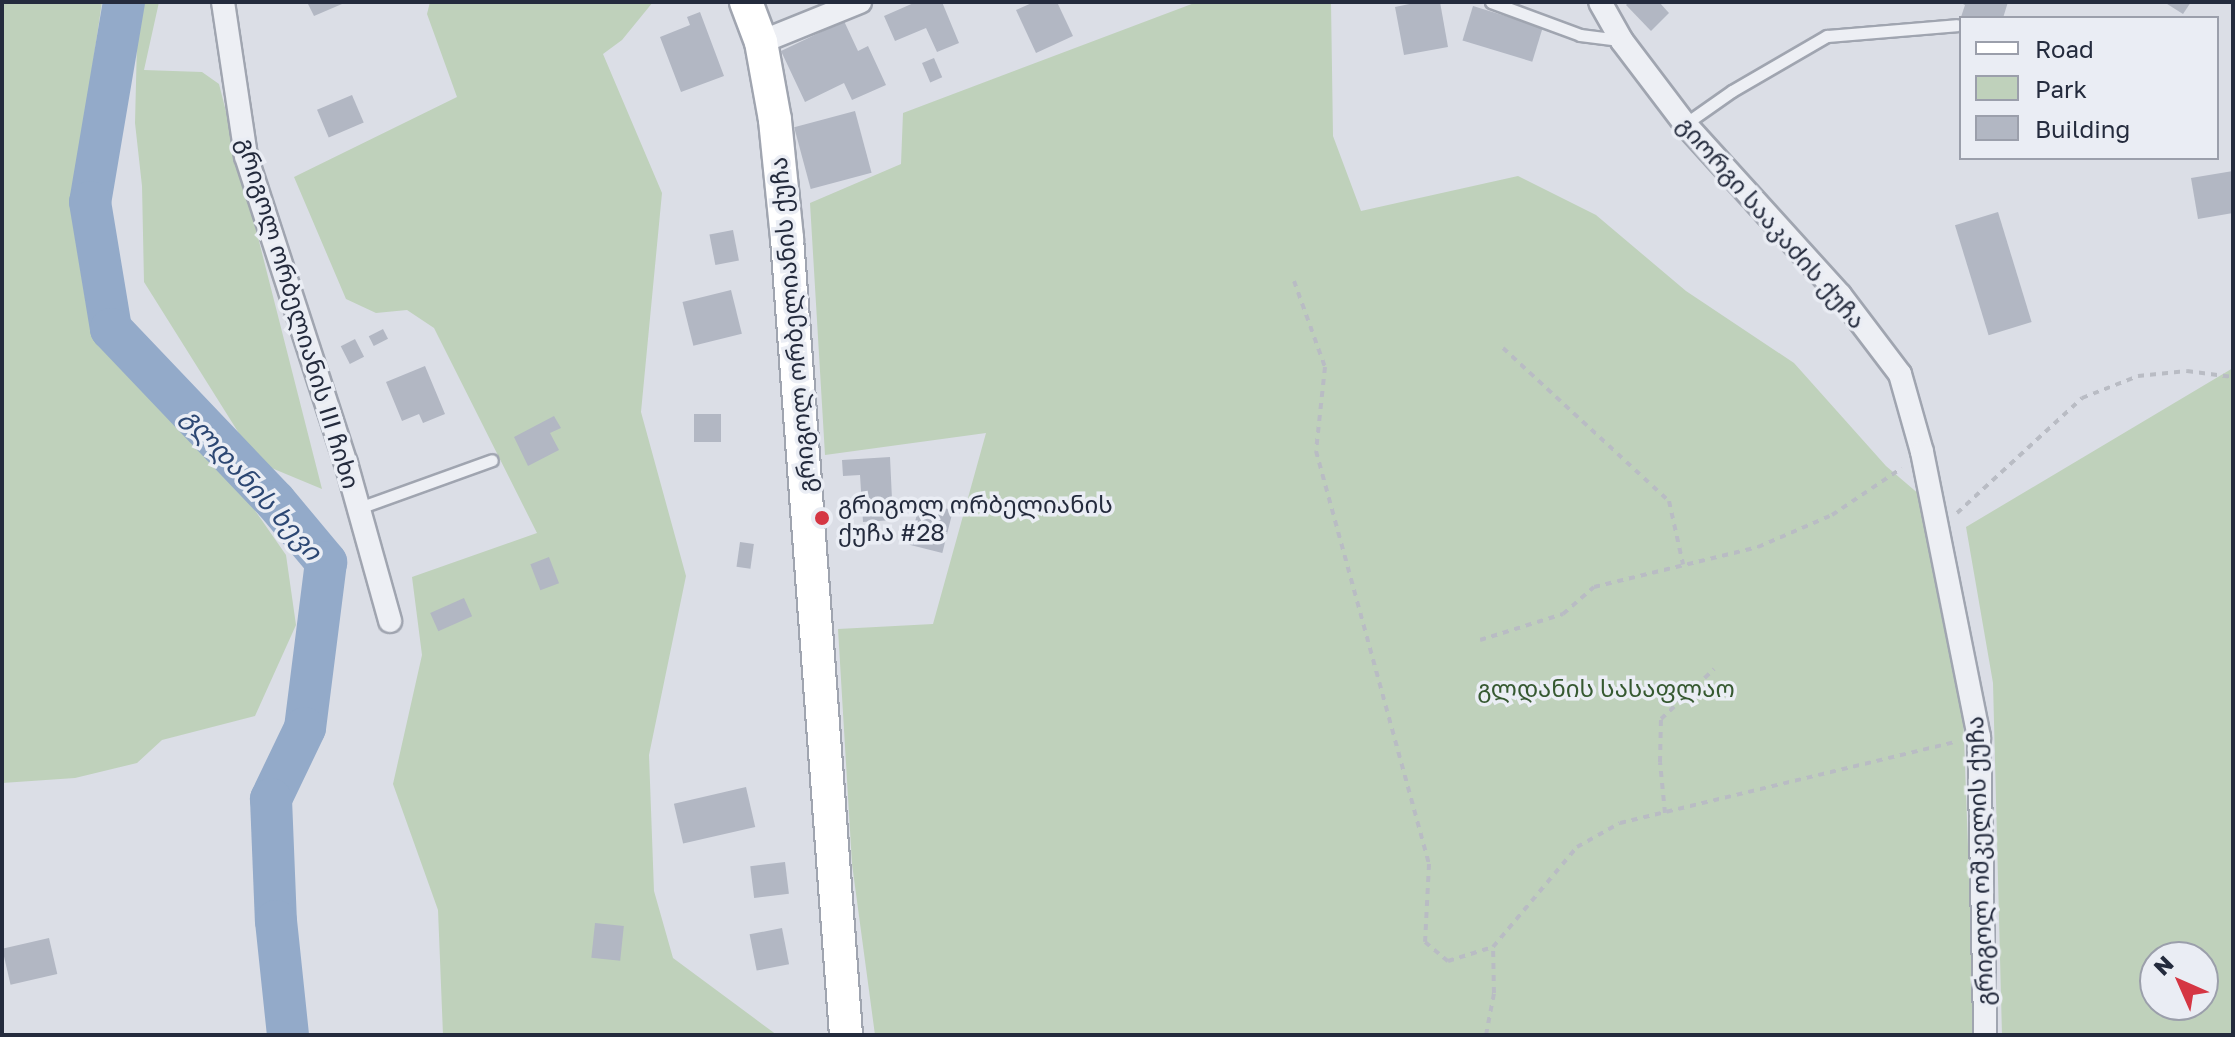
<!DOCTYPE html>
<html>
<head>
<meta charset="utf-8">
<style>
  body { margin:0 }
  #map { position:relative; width:2235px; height:1037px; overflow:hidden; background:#dbdee6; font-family:"Golos Text","Noto Sans Georgian",sans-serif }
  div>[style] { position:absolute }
  .green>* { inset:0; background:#bfd1bb }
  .river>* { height:42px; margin:-21px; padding:0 21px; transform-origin:21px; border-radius:21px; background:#93aac9 }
  .building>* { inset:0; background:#b2b7c3; transform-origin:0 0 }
  .path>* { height:4px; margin-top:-2px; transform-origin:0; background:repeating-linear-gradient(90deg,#b9bcc4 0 6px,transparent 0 12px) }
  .roads { filter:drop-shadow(2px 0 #a0a5b0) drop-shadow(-2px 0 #a0a5b0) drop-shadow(0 2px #a0a5b0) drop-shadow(0 -2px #a0a5b0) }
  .service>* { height:11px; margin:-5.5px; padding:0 5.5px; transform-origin:5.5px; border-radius:5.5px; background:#edeff4 }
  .minor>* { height:22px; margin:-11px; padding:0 11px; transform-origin:11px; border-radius:11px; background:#edeff4 }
  .secondary>* { height:32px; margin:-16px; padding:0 16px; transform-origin:16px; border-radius:16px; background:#fff }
  .dots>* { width:22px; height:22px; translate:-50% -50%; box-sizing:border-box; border:4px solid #eaedf4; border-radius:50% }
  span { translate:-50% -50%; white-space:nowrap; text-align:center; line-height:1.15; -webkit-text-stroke:7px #eaedf4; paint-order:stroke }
  .street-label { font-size:24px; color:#242b3d }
  .poi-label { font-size:24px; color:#242b3d }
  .left { translate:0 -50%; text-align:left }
  .park-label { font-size:24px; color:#365931 }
  .water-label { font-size:26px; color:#2c4773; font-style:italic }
  .frame { position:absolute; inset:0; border:4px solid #242b3d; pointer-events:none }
  .legend { position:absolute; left:1959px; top:16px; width:260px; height:144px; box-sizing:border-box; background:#eaedf4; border:2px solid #9b9fab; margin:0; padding:10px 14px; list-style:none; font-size:24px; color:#242b3d }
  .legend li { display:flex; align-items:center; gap:16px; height:40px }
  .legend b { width:40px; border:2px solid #9b9fab }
  .north { position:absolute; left:2139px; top:941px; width:80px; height:80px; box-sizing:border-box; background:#eaedf4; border:2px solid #9b9fab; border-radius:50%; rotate:315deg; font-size:22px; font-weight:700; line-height:32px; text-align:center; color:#242b3d }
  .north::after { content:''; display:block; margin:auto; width:28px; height:36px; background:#d53643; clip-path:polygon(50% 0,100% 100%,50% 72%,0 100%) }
</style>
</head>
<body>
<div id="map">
  <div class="green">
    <div style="clip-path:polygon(2px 2px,102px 2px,71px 212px,86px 303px,138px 377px,222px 463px,286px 555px,296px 625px,255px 716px,162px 740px,137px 763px,75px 778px,2px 783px)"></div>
    <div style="clip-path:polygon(138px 2px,159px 2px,144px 70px,202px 72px,219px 84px,322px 489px,257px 462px,144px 282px,142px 186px,135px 123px)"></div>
    <div style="clip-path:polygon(430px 2px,653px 2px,622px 40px,603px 54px,662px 193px,641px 412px,686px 576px,649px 755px,654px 891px,673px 958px,777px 1035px,443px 1035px,438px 910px,393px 784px,422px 655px,412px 577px,537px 533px,434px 328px,407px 310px,376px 313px,346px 299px,294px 177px,457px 97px,427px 14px)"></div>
    <div style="clip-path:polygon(1197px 2px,1331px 2px,1333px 136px,1361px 211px,1518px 176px,1596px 215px,1686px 291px,1794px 363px,1886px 466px,1927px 501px,1963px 712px,1975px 1035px,875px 1035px,852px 864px,838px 629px,933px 624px,986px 433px,825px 455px,810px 203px,901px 164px,903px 113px)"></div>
    <div style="clip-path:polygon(evenodd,2233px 368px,2233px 1035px,2002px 1035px,1993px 683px,1966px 527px,2233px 368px,2155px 957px,2203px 957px,2203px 1005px,2155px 1005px,2155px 957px)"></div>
  </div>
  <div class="river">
    <div style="left:124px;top:2px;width:203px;rotate:99.6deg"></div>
    <div style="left:90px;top:202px;width:129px;rotate:80.6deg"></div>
    <div style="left:111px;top:329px;width:238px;rotate:46.4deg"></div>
    <div style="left:275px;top:501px;width:80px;rotate:50.1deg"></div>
    <div style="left:326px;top:562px;width:167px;rotate:97.2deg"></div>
    <div style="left:305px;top:728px;width:79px;rotate:115.6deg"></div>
    <div style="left:271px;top:799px;width:122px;rotate:87.7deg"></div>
    <div style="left:276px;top:921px;width:115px;rotate:84deg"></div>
  </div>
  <div class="building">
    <div style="clip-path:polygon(307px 2px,341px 2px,342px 4px,314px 16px)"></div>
    <div style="clip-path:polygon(916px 2px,942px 2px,959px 43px,937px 52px,926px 28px,895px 41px,884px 16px)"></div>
    <div style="clip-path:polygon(1034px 2px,1057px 2px,1073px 36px,1036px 53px,1016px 10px)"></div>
    <div style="clip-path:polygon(1419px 2px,1440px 2px,1448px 47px,1404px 55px,1395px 7px)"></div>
    <div style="clip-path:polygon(1629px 2px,1659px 2px,1669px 13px,1651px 31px,1626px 5px)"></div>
    <div style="clip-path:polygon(1959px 2px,2008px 2px,2003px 18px,1961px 17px,1965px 5px)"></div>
    <div style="clip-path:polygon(2164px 2px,2191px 2px,2183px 14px)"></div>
    <div style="left:1473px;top:6px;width:73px;height:36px;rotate:17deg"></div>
    <div style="clip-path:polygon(700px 12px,724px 76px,681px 92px,660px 37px,690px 25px,687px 17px)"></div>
    <div style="clip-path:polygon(844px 21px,858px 51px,868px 46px,886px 85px,852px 100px,844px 83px,805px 102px,781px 51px)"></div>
    <div style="left:934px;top:58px;width:21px;height:13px;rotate:67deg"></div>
    <div style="left:352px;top:95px;width:30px;height:38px;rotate:67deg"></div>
    <div style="left:855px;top:111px;width:64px;height:63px;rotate:75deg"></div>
    <div style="clip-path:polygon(2233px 171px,2233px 213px,2198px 219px,2191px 178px)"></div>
    <div style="left:1998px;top:212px;width:115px;height:45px;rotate:73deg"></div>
    <div style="left:733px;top:230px;width:31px;height:24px;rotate:79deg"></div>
    <div style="left:731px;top:290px;width:45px;height:50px;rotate:76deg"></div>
    <div style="left:383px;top:329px;width:11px;height:16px;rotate:63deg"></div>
    <div style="left:355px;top:339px;width:20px;height:16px;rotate:63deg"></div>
    <div style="clip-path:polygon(425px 366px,445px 414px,423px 423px,419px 414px,402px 421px,386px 382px)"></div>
    <div style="left:721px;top:414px;width:28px;height:27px;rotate:90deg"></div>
    <div style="clip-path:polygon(554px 416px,561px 428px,550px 433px,559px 450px,528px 466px,514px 437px)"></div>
    <div style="clip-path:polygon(890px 457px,893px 520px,863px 522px,860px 475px,843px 476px,842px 460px)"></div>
    <div style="left:920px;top:502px;width:34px;height:44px;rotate:14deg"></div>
    <div style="left:740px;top:542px;width:14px;height:25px;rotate:8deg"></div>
    <div style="left:549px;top:557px;width:28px;height:20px;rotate:69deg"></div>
    <div style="left:464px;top:598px;width:20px;height:37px;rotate:66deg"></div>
    <div style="left:746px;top:787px;width:41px;height:74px;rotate:77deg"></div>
    <div style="left:785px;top:862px;width:32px;height:35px;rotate:83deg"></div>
    <div style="left:595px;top:923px;width:29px;height:35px;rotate:6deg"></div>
    <div style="left:782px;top:928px;width:37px;height:33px;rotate:79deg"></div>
    <div style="left:49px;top:938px;width:37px;height:48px;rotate:77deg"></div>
  </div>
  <div class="path">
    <div style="left:1294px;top:281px;width:91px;rotate:70.2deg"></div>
    <div style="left:1325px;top:367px;width:84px;rotate:96.1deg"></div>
    <div style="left:1316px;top:451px;width:428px;rotate:74.7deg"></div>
    <div style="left:1429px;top:864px;width:78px;rotate:92.9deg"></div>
    <div style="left:1425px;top:942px;width:30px;rotate:40deg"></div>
    <div style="left:1448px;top:961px;width:47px;rotate:-17.3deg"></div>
    <div style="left:1503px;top:348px;width:226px;rotate:42.7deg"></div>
    <div style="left:1669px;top:501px;width:65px;rotate:77.5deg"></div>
    <div style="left:1957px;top:513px;width:170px;rotate:-42.6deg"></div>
    <div style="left:2082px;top:398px;width:60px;rotate:-21.4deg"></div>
    <div style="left:2138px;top:376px;width:49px;rotate:-5.8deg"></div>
    <div style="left:2187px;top:371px;width:46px;rotate:7.4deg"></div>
    <div style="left:1480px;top:640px;width:87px;rotate:-17.4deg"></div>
    <div style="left:1563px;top:614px;width:41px;rotate:-41.1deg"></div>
    <div style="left:1594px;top:587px;width:169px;rotate:-13.7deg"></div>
    <div style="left:1758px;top:547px;width:81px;rotate:-23.4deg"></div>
    <div style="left:1832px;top:515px;width:84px;rotate:-33.9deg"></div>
    <div style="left:1665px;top:813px;width:51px;rotate:-95.6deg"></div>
    <div style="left:1660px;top:762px;width:43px;rotate:-88.7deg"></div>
    <div style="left:1661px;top:719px;width:73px;rotate:-43.3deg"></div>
    <div style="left:1486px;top:1035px;width:43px;rotate:-79.2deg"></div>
    <div style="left:1494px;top:993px;width:46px;rotate:-91.2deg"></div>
    <div style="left:1493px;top:947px;width:131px;rotate:-50deg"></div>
    <div style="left:1577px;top:847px;width:49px;rotate:-29.2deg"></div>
    <div style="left:1620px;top:823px;width:345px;rotate:-13.6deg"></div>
  </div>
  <div class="roads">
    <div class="service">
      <div style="left:1491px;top:2px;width:95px;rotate:20.3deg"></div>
      <div style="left:1580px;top:35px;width:40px;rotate:7.1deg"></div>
      <div style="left:1685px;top:124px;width:57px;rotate:-35.1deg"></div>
      <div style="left:1732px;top:91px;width:110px;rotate:-30.1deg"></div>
      <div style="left:1827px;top:36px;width:130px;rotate:-4.8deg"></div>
      <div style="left:359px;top:508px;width:141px;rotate:-19.8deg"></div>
    </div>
    <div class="minor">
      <div style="left:223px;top:2px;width:156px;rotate:81.5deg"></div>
      <div style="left:246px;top:156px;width:323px;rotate:72deg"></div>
      <div style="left:346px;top:463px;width:164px;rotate:74.4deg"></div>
      <div style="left:1600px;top:2px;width:45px;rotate:60.6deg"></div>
      <div style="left:1622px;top:41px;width:104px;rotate:52.8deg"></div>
      <div style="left:1685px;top:124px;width:231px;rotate:47.8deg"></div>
      <div style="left:1840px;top:295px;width:99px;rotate:52.8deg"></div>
      <div style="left:1900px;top:374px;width:81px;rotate:74.2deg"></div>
      <div style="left:1922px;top:452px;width:291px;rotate:78.7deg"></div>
      <div style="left:1979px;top:737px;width:298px;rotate:88.8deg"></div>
      <div style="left:761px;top:42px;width:107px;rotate:-22deg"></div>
    </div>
    <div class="secondary">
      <div style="left:746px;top:2px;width:43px;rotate:69.4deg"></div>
      <div style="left:761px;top:42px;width:79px;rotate:79.8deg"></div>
      <div style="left:775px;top:120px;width:120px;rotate:84.2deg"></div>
      <div style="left:787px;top:239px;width:798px;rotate:85.76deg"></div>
    </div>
  </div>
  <div class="dots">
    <div style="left:822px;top:518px;background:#d53643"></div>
  </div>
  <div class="street-label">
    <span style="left:1772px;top:222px;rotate:49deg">გიორგი სააკაძის ქუჩა</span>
    <span style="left:299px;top:313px;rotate:73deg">გრიგოლ ორბელიანის III ჩიხი</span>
    <span style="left:792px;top:325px;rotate:-95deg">გრიგოლ ორბელიანის ქუჩა</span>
    <span style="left:1979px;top:861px;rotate:-92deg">გრიგოლ ოშკელის ქუჩა</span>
  </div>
  <div class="poi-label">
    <span class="left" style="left:838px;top:518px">გრიგოლ ორბელიანის<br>ქუჩა #28</span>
  </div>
  <div class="park-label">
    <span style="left:1606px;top:688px">გლდანის სასაფლაო</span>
  </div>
  <div class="water-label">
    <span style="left:252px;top:484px;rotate:48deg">გლდანის ხევი</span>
  </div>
  <div class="frame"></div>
  <ul class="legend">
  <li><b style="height:10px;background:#fff"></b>Road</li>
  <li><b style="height:22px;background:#bfd1bb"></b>Park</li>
  <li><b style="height:22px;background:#b2b7c3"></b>Building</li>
  </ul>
  <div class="north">N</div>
</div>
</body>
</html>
